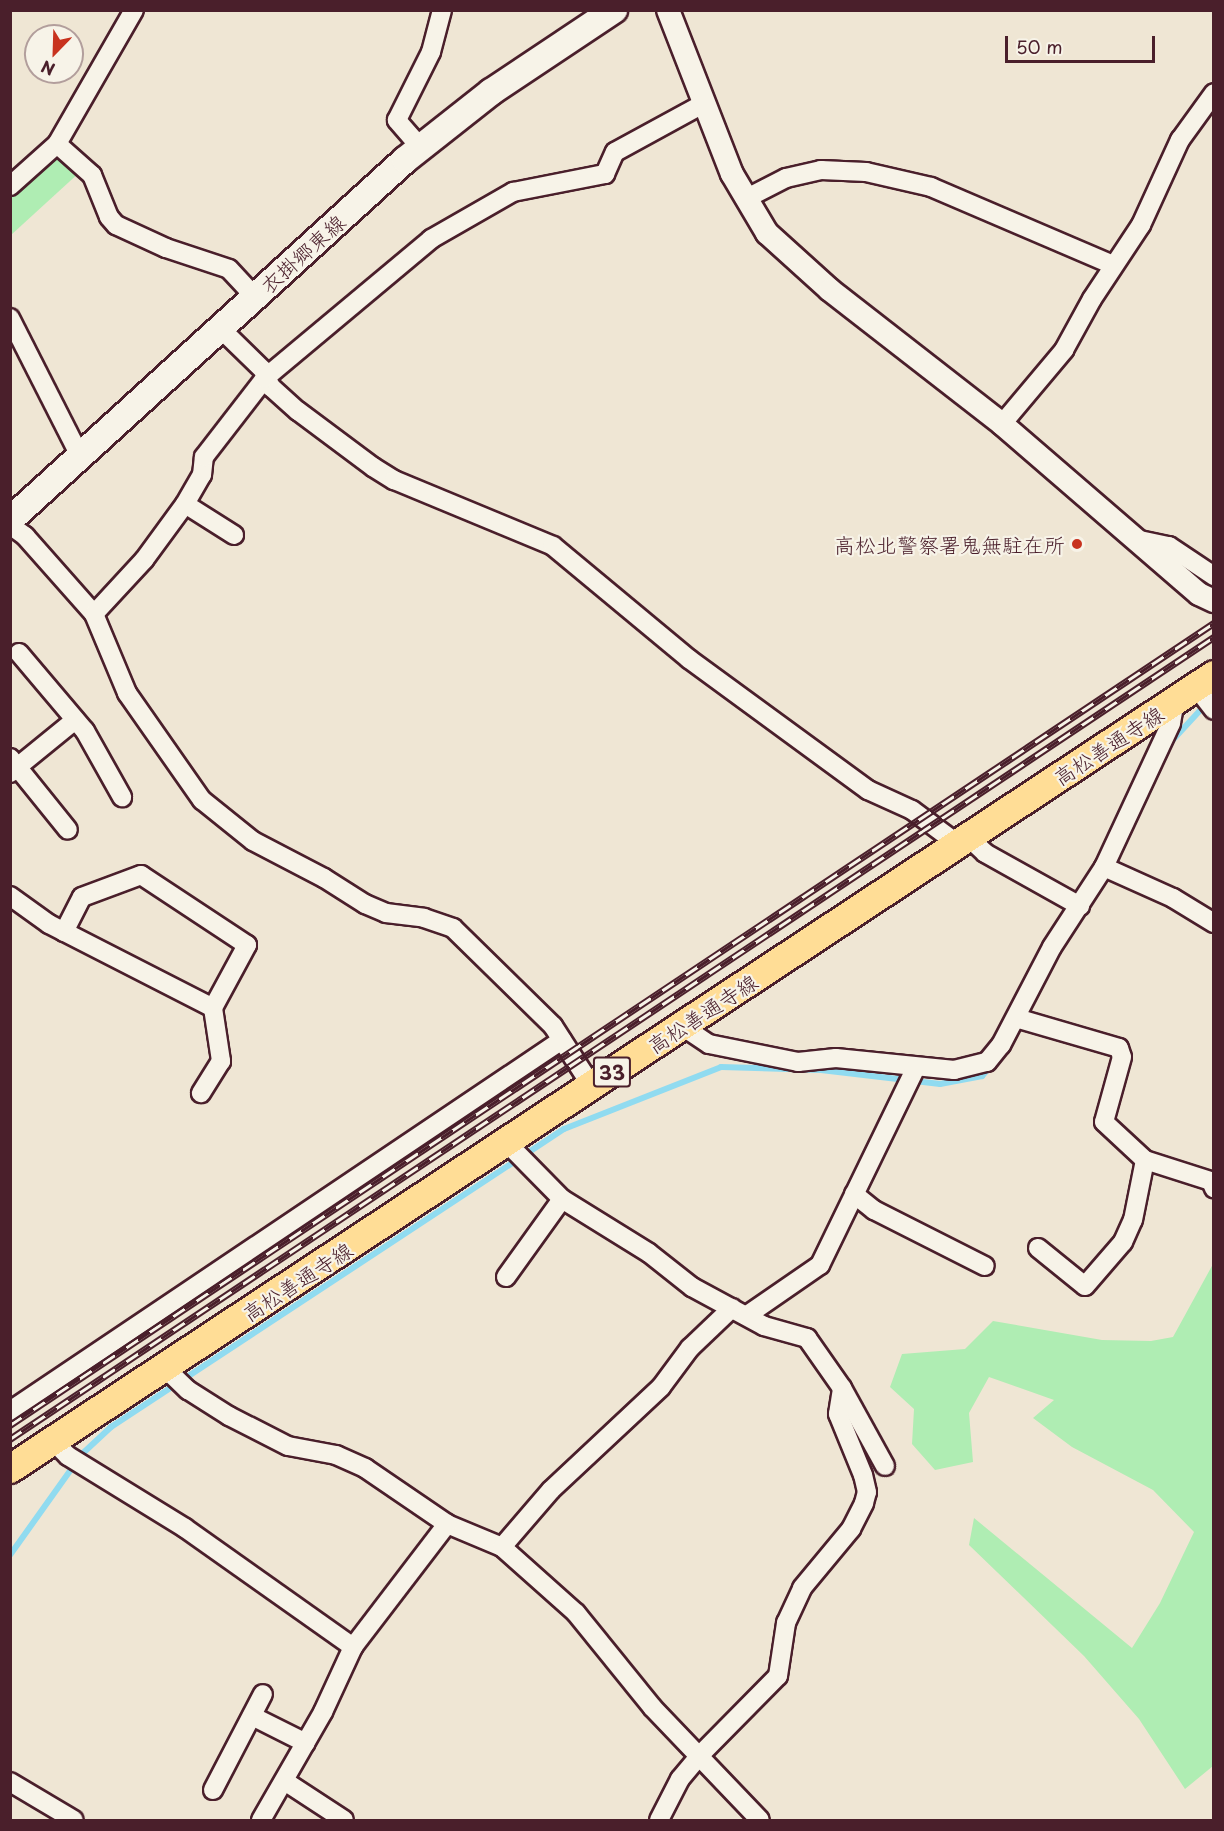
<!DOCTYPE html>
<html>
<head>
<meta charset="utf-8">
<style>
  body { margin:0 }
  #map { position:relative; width:1224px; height:1831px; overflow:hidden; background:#efe6d4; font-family:"Playpen Sans","Klee One",sans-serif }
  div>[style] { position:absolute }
  .green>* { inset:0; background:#afedb3 }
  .stream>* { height:6px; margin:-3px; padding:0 3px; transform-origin:3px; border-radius:3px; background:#90dbf0 }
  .roads { filter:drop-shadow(2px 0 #4a1f2b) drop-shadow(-2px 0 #4a1f2b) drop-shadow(0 2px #4a1f2b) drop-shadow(0 -2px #4a1f2b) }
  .minor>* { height:18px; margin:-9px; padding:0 9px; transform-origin:9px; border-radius:9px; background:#f7f3e8 }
  .tertiary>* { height:22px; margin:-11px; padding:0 11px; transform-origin:11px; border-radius:11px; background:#f7f3e8 }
  .secondary>* { height:26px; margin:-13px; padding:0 13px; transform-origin:13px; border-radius:13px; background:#f7f3e8 }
  .primary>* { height:28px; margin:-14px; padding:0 14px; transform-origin:14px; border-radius:14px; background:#ffdd96 }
  .rail>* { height:7px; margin-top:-3.5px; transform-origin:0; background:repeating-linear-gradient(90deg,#f7f3e8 0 14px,#4a1f2b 0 28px); box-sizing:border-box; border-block:2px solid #4a1f2b }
  .dots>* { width:16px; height:16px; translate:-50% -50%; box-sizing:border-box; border:3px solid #f7f3e8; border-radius:50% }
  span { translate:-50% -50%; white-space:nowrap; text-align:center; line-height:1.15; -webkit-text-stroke:4.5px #f7f3e8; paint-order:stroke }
  .shield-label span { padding:2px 4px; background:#f7f3e8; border:2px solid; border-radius:4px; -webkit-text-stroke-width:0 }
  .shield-label { font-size:20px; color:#4a1f2b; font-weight:700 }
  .street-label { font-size:21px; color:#4a1f2b }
  .poi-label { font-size:21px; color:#4a1f2b }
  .right { translate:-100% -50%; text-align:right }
  .frame { position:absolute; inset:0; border:12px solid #4a1f2b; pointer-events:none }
  .north { position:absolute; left:24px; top:24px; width:60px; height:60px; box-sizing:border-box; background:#f7f3e8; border:2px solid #b29e9c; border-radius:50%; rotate:203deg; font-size:16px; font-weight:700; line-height:24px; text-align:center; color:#4a1f2b }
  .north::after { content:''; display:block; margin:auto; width:21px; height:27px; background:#c8321e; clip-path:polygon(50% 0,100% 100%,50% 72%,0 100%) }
  .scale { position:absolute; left:1005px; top:36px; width:150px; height:27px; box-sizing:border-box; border:3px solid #4a1f2b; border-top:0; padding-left:8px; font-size:18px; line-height:21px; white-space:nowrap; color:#4a1f2b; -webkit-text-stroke:4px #f7f3e8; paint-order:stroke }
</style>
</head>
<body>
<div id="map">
  <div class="green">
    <div style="clip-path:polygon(58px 151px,81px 171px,11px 235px,11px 193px)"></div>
    <div style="clip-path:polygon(1213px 1264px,1213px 1766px,1185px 1789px,1139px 1719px,1084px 1656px,969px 1545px,974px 1518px,1132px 1648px,1160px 1603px,1194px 1532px,1153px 1490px,1072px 1447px,1033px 1418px,1054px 1400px,989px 1377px,969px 1413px,973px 1462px,935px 1470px,912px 1444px,914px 1409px,890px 1387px,902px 1354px,965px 1349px,993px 1321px,1102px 1340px,1151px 1341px,1173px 1337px)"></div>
  </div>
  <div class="stream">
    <div style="left:1170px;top:743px;width:53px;rotate:-47.3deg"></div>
    <div style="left:10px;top:1555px;width:124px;rotate:-54.5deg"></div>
    <div style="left:82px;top:1454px;width:40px;rotate:-43deg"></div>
    <div style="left:111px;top:1427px;width:542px;rotate:-33.34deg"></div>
    <div style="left:564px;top:1129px;width:169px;rotate:-21.5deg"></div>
    <div style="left:721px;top:1067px;width:100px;rotate:1.7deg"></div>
    <div style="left:821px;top:1070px;width:120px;rotate:6.7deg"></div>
    <div style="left:940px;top:1084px;width:43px;rotate:-10.8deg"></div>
    <div style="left:982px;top:1076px;width:13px;rotate:-48deg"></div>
  </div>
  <div class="roads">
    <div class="minor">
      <div style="left:134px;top:10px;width:155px;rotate:119.9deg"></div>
      <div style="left:57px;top:144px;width:47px;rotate:41.5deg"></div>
      <div style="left:92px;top:175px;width:45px;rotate:68deg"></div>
      <div style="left:109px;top:217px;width:11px;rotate:49deg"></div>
      <div style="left:116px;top:225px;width:55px;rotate:24.7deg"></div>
      <div style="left:166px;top:248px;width:66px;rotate:18.4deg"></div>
      <div style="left:229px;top:269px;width:38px;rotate:47deg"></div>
      <div style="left:421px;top:148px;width:37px;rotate:-131deg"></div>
      <div style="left:397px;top:120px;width:76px;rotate:-63.4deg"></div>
      <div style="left:431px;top:52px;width:43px;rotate:-75.3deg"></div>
      <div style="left:10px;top:186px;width:63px;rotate:-41.8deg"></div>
      <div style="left:745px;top:199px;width:46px;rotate:-27.1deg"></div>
      <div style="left:786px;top:178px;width:36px;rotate:-13deg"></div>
      <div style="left:821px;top:170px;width:45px;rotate:2.5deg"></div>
      <div style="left:866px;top:172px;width:67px;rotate:13deg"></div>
      <div style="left:931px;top:187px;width:198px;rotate:23.2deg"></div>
      <div style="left:10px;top:318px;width:155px;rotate:63.1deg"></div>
      <div style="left:220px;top:328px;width:60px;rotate:44.3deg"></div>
      <div style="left:263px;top:370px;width:19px;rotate:65deg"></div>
      <div style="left:271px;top:387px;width:36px;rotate:42deg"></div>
      <div style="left:298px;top:411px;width:94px;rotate:36.7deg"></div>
      <div style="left:373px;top:467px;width:25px;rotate:32deg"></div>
      <div style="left:394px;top:480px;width:172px;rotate:22.5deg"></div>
      <div style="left:553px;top:546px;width:177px;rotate:39.7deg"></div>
      <div style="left:689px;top:659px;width:222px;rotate:36.2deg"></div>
      <div style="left:868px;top:790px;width:48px;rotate:24.4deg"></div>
      <div style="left:912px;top:810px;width:57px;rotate:36.5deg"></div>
      <div style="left:1002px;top:424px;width:97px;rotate:-50deg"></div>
      <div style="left:1064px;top:350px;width:58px;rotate:-61.2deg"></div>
      <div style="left:1092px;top:299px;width:89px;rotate:-56.5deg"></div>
      <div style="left:1141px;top:225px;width:94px;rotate:-65.4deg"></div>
      <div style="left:1180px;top:140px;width:58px;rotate:-54.1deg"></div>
      <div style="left:185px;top:504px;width:58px;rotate:32.3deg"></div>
      <div style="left:10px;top:525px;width:19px;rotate:36deg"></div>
      <div style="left:25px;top:536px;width:104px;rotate:48.5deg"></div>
      <div style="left:94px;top:614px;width:86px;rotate:67.3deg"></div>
      <div style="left:127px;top:693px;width:131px;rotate:55deg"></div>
      <div style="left:202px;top:800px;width:65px;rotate:38.8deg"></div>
      <div style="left:253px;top:841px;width:80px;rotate:27.5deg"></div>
      <div style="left:324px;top:878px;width:49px;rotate:32.4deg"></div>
      <div style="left:365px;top:904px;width:23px;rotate:23deg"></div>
      <div style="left:386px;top:913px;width:38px;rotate:7deg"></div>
      <div style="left:424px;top:918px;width:31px;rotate:19deg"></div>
      <div style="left:453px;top:928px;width:140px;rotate:44.4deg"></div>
      <div style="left:553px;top:1026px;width:70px;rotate:57.2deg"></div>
      <div style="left:1135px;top:539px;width:35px;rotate:12deg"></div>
      <div style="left:1169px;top:546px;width:54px;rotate:33.7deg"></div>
      <div style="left:94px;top:614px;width:74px;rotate:-47.2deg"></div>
      <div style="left:144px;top:560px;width:69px;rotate:-53.8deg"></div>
      <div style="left:185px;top:504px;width:34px;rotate:-60deg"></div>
      <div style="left:202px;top:475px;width:18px;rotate:-84deg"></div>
      <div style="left:204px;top:457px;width:100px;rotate:-52.3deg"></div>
      <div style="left:265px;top:378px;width:217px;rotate:-39.9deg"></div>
      <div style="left:431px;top:239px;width:95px;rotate:-29.8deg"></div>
      <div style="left:513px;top:192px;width:94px;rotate:-11.1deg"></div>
      <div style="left:605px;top:174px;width:24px;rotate:-66deg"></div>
      <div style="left:615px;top:152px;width:102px;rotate:-28.6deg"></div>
      <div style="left:19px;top:653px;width:102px;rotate:49.8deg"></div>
      <div style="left:85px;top:731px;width:76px;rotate:60.7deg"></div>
      <div style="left:1196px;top:687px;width:29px;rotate:52deg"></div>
      <div style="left:10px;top:758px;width:92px;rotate:51.1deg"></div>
      <div style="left:10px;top:773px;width:84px;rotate:-39.2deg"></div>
      <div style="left:968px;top:837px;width:23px;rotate:43deg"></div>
      <div style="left:985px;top:853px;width:109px;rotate:29.2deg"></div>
      <div style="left:1104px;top:867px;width:76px;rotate:24.2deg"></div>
      <div style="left:1173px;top:898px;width:48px;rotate:31.4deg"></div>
      <div style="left:10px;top:896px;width:48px;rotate:35.7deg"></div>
      <div style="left:49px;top:924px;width:184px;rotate:27.1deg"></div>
      <div style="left:213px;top:1008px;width:54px;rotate:81.4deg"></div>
      <div style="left:221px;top:1061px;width:38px;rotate:122deg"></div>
      <div style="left:64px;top:932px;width:39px;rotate:-63deg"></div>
      <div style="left:82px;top:897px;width:63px;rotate:-20.4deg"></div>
      <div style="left:141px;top:875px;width:127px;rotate:33.4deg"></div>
      <div style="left:247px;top:945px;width:72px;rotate:118.4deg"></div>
      <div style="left:1016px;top:1018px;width:107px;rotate:16.2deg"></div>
      <div style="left:1119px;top:1048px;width:9px;rotate:72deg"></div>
      <div style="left:1122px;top:1057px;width:67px;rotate:105.5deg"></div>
      <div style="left:1104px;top:1122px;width:56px;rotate:42.8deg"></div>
      <div style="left:1145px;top:1160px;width:69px;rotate:17.7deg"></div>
      <div style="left:1211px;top:1181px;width:8px;rotate:67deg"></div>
      <div style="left:682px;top:1026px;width:32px;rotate:34deg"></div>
      <div style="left:709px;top:1044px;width:91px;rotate:11.4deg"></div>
      <div style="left:798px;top:1062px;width:38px;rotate:-6deg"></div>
      <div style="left:836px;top:1058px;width:119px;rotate:5.8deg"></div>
      <div style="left:954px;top:1070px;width:34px;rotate:-14deg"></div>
      <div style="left:987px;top:1062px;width:22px;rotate:-51deg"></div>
      <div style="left:1001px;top:1045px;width:110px;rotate:-62.5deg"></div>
      <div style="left:1052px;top:947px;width:95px;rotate:-57deg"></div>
      <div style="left:1104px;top:867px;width:159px;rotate:-65deg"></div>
      <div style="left:1171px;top:723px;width:22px;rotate:-80deg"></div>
      <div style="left:506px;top:1142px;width:80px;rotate:45.5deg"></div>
      <div style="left:562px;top:1199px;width:102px;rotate:31.8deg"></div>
      <div style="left:649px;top:1253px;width:55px;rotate:38.3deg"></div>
      <div style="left:692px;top:1287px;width:82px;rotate:28.4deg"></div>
      <div style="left:764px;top:1326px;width:45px;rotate:15.6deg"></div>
      <div style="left:807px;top:1338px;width:61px;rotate:55deg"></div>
      <div style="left:842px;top:1388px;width:89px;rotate:61.1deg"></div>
      <div style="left:854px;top:1194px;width:26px;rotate:39deg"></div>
      <div style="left:874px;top:1210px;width:124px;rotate:26.8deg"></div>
      <div style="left:1038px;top:1248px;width:60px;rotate:39deg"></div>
      <div style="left:1085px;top:1286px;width:58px;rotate:-49.2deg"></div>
      <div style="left:1123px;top:1242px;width:24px;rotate:-66deg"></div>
      <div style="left:1133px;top:1220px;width:61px;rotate:-78.7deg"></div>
      <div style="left:506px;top:1277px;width:96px;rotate:-54.3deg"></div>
      <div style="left:746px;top:1316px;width:90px;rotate:-34.6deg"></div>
      <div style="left:820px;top:1265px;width:218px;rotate:-64.1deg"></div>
      <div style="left:165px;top:1368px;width:32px;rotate:44deg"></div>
      <div style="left:188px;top:1390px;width:49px;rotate:32.4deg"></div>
      <div style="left:229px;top:1416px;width:66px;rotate:27deg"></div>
      <div style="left:288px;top:1446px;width:49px;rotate:10.6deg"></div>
      <div style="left:336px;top:1455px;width:32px;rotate:24deg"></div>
      <div style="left:365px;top:1468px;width:99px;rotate:34.3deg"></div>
      <div style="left:447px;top:1524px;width:60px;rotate:22.7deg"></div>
      <div style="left:502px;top:1547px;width:99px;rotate:41.7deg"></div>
      <div style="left:576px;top:1613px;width:121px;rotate:51deg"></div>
      <div style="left:652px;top:1707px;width:156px;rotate:46.3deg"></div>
      <div style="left:10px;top:1411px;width:665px;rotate:-33.91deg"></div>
      <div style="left:53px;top:1441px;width:21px;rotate:45deg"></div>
      <div style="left:68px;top:1456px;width:137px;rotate:31.6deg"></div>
      <div style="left:185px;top:1528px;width:206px;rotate:35.3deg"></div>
      <div style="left:502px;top:1547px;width:75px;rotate:-49.3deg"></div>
      <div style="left:551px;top:1490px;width:151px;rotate:-43.1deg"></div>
      <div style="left:661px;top:1387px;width:49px;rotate:-53.4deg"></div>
      <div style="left:690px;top:1348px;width:58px;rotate:-43.6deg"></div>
      <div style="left:252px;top:1716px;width:60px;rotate:26.6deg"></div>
      <div style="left:10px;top:1782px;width:74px;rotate:30.7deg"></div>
      <div style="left:286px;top:1782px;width:69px;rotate:33.2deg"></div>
      <div style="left:213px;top:1790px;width:108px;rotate:-62.5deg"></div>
      <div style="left:261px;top:1820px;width:125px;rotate:-60.1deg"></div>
      <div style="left:323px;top:1712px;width:72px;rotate:-65.2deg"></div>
      <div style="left:353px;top:1647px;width:155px;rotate:-52.6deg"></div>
      <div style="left:659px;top:1820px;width:46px;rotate:-62.9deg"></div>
      <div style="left:680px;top:1779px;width:31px;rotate:-50deg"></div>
      <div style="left:700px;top:1755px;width:111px;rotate:-45.4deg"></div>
      <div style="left:778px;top:1676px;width:54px;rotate:-81.4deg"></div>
      <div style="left:786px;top:1623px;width:38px;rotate:-65deg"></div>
      <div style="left:802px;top:1588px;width:77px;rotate:-50.3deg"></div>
      <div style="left:851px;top:1529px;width:29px;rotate:-63deg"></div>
      <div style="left:864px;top:1503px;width:11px;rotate:-75deg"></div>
      <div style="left:867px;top:1492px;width:17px;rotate:-103deg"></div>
      <div style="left:863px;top:1475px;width:66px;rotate:-112.3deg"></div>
      <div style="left:838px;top:1414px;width:26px;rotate:-81deg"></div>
    </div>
    <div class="tertiary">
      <div style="left:668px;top:10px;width:176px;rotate:68.7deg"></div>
      <div style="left:732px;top:174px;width:69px;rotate:59.3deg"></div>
      <div style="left:767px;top:233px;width:85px;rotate:42.1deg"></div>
      <div style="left:830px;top:290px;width:218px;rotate:37.9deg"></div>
      <div style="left:1002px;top:424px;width:260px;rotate:40.8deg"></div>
      <div style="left:1199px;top:594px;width:17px;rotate:25deg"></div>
    </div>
    <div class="secondary">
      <div style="left:10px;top:520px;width:534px;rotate:-42.35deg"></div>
      <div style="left:405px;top:160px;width:110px;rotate:-38.3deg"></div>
      <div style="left:491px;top:92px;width:148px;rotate:-33.7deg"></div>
    </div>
    <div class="primary">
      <div style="left:10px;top:1469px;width:1442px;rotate:-33.4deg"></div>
    </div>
  </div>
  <div class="rail">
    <div style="left:10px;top:1425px;width:1447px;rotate:-33.67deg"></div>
    <div style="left:10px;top:1439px;width:1447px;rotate:-33.67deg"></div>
  </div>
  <div class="dots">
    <div style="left:1077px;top:544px;background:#c8321e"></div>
  </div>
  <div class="shield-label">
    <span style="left:612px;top:1072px">33</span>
  </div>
  <div class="street-label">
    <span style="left:302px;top:253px;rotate:-42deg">衣掛郷東線</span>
    <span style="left:1108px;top:745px;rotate:-33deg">高松善通寺線</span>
    <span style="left:702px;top:1013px;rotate:-33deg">高松善通寺線</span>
    <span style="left:297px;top:1281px;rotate:-33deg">高松善通寺線</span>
  </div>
  <div class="poi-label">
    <span class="right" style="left:1065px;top:544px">高松北警察署鬼無駐在所</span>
  </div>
  <div class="frame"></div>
  <div class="north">N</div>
  <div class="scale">50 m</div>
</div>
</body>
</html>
